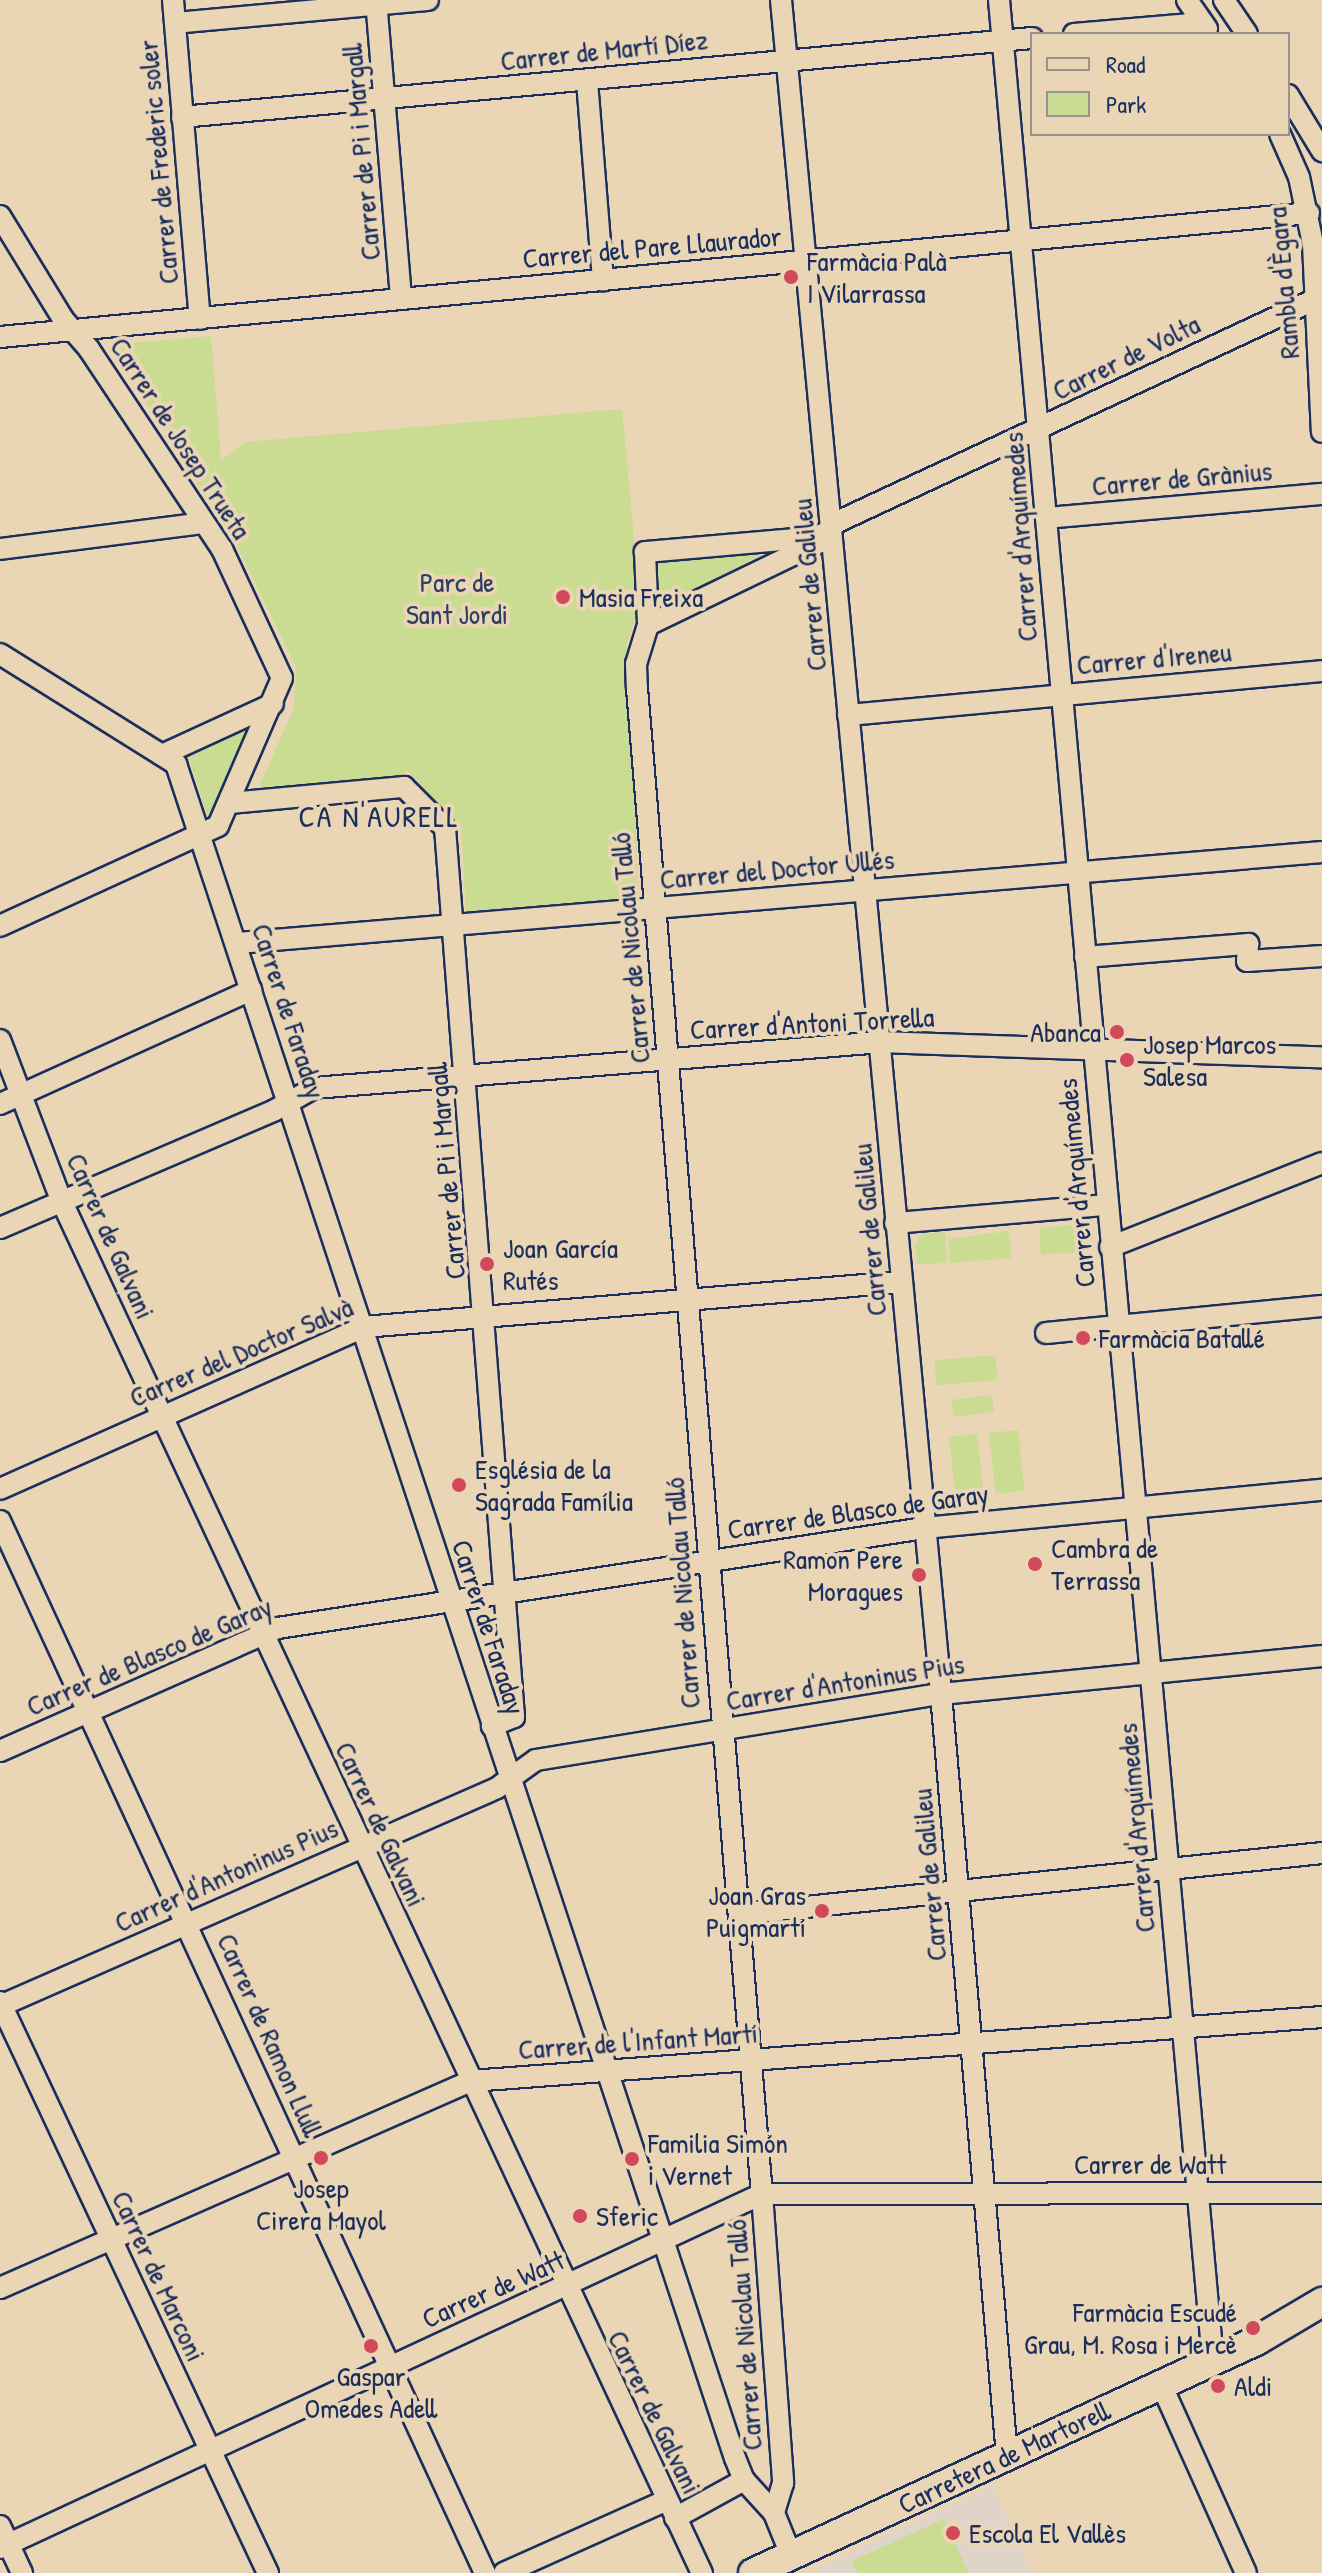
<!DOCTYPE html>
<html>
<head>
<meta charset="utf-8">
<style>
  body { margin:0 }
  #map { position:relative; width:1322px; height:2573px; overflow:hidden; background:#ead5b4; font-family:"Patrick Hand",sans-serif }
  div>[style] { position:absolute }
  .built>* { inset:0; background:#e0d4c9 }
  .green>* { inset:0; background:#cadc91; transform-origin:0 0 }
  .roads { filter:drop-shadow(2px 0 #1b2f5e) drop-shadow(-2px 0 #1b2f5e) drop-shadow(0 2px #1b2f5e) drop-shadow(0 -2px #1b2f5e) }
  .minor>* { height:20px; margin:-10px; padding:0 10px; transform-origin:10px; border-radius:10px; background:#ead5b4 }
  .secondary>* { height:28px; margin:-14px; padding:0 14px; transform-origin:14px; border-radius:14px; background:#ead5b4 }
  .dots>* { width:22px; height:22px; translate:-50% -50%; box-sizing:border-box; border:4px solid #ead5b4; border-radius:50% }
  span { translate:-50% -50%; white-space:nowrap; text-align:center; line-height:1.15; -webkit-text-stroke:8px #ead5b4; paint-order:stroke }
  .street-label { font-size:28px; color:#1b2f5e }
  .poi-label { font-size:28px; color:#1b2f5e }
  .left { translate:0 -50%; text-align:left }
  .right { translate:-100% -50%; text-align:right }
  .park-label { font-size:28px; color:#2c4063 }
  .neighbourhood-label { font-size:30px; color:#1b2f5e; letter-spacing:2px }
  .legend { position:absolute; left:1030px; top:32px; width:260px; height:104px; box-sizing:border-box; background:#ead5b4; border:2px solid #979392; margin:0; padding:10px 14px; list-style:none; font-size:24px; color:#1b2f5e }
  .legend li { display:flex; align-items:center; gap:16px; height:40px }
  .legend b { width:40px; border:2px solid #979392 }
</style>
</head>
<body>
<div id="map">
  <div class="built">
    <div style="clip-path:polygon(993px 2485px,1033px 2573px,821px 2573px,818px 2567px)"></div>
  </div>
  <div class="green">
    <div style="clip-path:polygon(211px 336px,221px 460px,246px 442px,622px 409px,640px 603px,627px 643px,639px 897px,466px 911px,461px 827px,407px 770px,397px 780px,263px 794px,259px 787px,294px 708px,296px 667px,239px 550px,115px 353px,120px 344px)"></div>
    <div style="clip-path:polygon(773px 549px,677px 597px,661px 594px,656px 585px,656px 559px)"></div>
    <div style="clip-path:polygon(252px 721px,208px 818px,187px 753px)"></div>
    <div style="left:1091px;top:1224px;width:27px;height:52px;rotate:86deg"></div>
    <div style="clip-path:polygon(1008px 1231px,1012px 1258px,950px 1263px,949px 1239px)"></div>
    <div style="clip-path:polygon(945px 1232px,947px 1263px,917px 1264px,915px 1245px,921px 1234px)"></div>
    <div style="left:995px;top:1355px;width:25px;height:61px;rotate:85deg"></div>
    <div style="left:992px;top:1395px;width:17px;height:41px;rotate:83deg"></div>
    <div style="left:1018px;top:1430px;width:61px;height:29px;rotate:84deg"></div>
    <div style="left:977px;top:1434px;width:62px;height:28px;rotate:84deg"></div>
    <div style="clip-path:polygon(944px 2519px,969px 2573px,857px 2573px,852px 2561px)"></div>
  </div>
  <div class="roads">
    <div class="minor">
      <div style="left:173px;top:0;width:320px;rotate:85.2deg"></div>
      <div style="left:376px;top:0;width:300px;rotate:85.2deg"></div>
      <div style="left:781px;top:0;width:1702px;rotate:84.6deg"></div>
      <div style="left:941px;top:1694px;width:765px;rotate:85.05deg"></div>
      <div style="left:999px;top:0;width:2371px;rotate:84.82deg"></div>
      <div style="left:1187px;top:0;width:35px;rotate:55deg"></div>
      <div style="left:1224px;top:0;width:41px;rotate:55.9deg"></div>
      <div style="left:175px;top:23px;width:254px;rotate:-5.2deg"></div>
      <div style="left:1074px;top:34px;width:129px;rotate:-4.9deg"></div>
      <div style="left:587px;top:81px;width:200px;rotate:85.4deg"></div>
      <div style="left:1288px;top:95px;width:66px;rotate:58.7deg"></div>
      <div style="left:182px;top:117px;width:854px;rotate:-5.31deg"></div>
      <div style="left:1280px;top:134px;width:47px;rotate:66.2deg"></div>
      <div style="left:1299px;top:177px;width:68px;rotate:78.2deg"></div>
      <div style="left:1313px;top:244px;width:188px;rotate:87.3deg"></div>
      <div style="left:0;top:216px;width:121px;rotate:58.5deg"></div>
      <div style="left:63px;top:319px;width:40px;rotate:49deg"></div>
      <div style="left:89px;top:349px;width:240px;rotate:56.4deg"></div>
      <div style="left:222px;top:549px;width:142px;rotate:65.1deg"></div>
      <div style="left:282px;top:678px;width:161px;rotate:113.4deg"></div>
      <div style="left:218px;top:826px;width:240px;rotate:155.4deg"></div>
      <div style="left:0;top:337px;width:1315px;rotate:-5.41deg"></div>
      <div style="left:1046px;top:518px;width:277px;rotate:-5deg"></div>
      <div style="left:831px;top:530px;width:16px;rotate:153deg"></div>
      <div style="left:817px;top:537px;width:173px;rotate:175deg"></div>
      <div style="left:645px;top:552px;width:73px;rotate:87.6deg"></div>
      <div style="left:648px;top:625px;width:189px;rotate:-25.8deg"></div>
      <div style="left:818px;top:543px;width:18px;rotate:-45deg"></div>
      <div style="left:831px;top:530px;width:8px;rotate:-60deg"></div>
      <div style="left:835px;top:523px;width:537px;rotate:-24.99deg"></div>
      <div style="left:0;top:549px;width:204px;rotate:-7.3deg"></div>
      <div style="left:648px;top:625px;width:41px;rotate:107.1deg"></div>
      <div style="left:636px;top:664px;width:24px;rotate:88deg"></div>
      <div style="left:637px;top:688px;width:1511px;rotate:85.26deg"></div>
      <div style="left:762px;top:2194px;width:290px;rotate:85.8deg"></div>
      <div style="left:783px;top:2483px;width:31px;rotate:107deg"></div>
      <div style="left:0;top:654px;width:208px;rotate:32deg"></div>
      <div style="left:176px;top:764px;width:1784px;rotate:71.74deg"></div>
      <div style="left:735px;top:2458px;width:24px;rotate:68deg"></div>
      <div style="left:744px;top:2480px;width:45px;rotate:47.7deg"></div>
      <div style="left:774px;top:2513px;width:45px;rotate:68deg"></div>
      <div style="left:848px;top:715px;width:476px;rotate:-5.3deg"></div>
      <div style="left:162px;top:755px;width:122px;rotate:-24.7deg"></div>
      <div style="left:230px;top:803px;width:175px;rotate:-5.3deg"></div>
      <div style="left:404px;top:787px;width:58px;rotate:45deg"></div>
      <div style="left:445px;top:828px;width:892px;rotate:85.56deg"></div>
      <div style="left:514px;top:1717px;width:24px;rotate:158deg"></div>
      <div style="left:238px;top:943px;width:1088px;rotate:-4.8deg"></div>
      <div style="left:1085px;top:957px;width:164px;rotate:-4.6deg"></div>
      <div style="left:1248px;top:944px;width:17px;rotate:93deg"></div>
      <div style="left:1247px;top:961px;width:75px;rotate:-3.8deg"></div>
      <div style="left:0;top:1040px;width:173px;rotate:69.1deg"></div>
      <div style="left:62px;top:1202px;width:1513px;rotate:64.98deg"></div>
      <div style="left:0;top:1104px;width:276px;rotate:-24.4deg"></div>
      <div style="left:895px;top:1223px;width:211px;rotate:-4.9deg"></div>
      <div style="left:0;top:1228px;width:299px;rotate:-23.2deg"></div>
      <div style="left:275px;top:1110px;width:45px;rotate:-29.4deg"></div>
      <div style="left:314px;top:1088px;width:570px;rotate:-4.63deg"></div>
      <div style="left:882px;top:1042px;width:440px;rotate:2deg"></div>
      <div style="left:1110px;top:1247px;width:228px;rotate:-21.6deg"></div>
      <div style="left:1046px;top:1333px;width:277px;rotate:-5.6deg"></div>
      <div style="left:0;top:1489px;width:398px;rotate:-24deg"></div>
      <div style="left:364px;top:1327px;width:538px;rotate:-4.8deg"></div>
      <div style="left:0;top:1521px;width:1158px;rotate:65.25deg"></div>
      <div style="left:0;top:1751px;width:304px;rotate:-23.9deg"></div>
      <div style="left:278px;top:1628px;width:654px;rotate:-8.8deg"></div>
      <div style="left:924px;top:1528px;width:400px;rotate:-5.5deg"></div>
      <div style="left:739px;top:1914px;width:586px;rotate:-5.97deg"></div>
      <div style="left:0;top:2002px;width:631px;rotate:64.86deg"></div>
      <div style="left:0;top:2006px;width:543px;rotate:-23.68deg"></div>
      <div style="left:497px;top:1788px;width:48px;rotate:-35.7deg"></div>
      <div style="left:536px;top:1760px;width:410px;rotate:-9.3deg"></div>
      <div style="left:941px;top:1694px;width:383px;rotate:-5.7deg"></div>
      <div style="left:0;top:2288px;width:514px;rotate:-23.73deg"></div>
      <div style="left:471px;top:2081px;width:853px;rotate:-4.3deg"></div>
      <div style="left:1161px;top:2384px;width:207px;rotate:65.8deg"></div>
      <div style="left:675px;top:2518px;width:79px;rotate:-28.8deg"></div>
      <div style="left:0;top:2526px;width:52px;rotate:64.9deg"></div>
      <div style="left:0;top:2548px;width:840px;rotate:-24.92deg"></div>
      <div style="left:762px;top:2194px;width:560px;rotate:-0.1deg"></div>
      <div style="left:504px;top:2573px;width:176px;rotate:-24.1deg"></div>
    </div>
    <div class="secondary">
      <div style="left:753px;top:2573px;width:554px;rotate:-24.76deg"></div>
      <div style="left:1256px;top:2341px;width:77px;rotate:-30.6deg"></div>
    </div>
  </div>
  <div class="dots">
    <div style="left:791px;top:277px;background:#d1495b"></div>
    <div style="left:563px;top:597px;background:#d1495b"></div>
    <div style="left:1117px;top:1032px;background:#d1495b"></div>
    <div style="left:1127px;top:1060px;background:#d1495b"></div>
    <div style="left:487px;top:1264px;background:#d1495b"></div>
    <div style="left:1083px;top:1338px;background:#d1495b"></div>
    <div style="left:459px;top:1485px;background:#d1495b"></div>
    <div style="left:1035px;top:1564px;background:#d1495b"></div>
    <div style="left:919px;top:1575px;background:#d1495b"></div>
    <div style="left:822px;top:1911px;background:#d1495b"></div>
    <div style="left:321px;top:2158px;background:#d1495b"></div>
    <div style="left:632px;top:2159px;background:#d1495b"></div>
    <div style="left:580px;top:2216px;background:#d1495b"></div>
    <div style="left:1253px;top:2328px;background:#d1495b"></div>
    <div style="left:371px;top:2346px;background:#d1495b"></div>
    <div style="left:1218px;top:2386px;background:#d1495b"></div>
    <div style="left:953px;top:2533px;background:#d1495b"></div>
  </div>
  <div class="street-label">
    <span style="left:604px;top:50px;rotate:-6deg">Carrer de Martí Díez</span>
    <span style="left:361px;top:152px;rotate:-95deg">Carrer de Pi i Margall</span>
    <span style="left:158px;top:162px;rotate:-95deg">Carrer de Frederic soler</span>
    <span style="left:652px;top:247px;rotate:-5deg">Carrer del Pare Llaurador</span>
    <span style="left:1283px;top:283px;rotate:-95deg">Rambla d'Ègara</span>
    <span style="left:1126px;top:357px;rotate:-26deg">Carrer de Volta</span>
    <span style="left:181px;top:438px;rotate:57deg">Carrer de Josep Trueta</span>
    <span style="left:1182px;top:478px;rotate:-5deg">Carrer de Grànius</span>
    <span style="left:1020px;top:537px;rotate:-94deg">Carrer d'Arquímedes</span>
    <span style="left:809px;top:585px;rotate:-95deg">Carrer de Galileu</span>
    <span style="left:1154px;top:658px;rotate:-5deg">Carrer d'Ireneu</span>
    <span style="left:777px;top:869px;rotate:-5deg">Carrer del Doctor Ullés</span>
    <span style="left:630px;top:948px;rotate:-95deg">Carrer de Nicolau Talló</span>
    <span style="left:289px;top:1011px;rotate:72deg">Carrer de Faraday</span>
    <span style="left:812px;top:1023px;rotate:-3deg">Carrer d'Antoni Torrella</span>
    <span style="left:446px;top:1171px;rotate:-95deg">Carrer de Pi i Margall</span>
    <span style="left:1076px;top:1183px;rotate:-95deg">Carrer d'Arquímedes</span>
    <span style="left:869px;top:1230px;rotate:-95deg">Carrer de Galileu</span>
    <span style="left:111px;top:1236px;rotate:66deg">Carrer de Galvani</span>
    <span style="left:241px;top:1352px;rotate:-23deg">Carrer del Doctor Salvà</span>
    <span style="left:858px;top:1511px;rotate:-8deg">Carrer de Blasco de Garay</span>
    <span style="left:682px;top:1593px;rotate:-94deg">Carrer de Nicolau Talló</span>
    <span style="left:489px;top:1627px;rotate:72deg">Carrer de Faraday</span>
    <span style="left:149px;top:1656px;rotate:-23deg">Carrer de Blasco de Garay</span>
    <span style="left:845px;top:1682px;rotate:-9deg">Carrer d'Antoninus Pius</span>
    <span style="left:381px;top:1824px;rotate:65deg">Carrer de Galvani</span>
    <span style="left:1136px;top:1828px;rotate:-95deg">Carrer d'Arquímedes</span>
    <span style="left:226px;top:1875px;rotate:-24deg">Carrer d'Antoninus Pius</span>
    <span style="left:929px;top:1875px;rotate:-95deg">Carrer de Galileu</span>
    <span style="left:270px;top:2035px;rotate:66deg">Carrer de Ramon Llull</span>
    <span style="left:638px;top:2041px;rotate:-4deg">Carrer de l'Infant Martí</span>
    <span style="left:1150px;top:2164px">Carrer de Watt</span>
    <span style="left:159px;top:2276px;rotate:65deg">Carrer de Marconi</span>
    <span style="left:493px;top:2289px;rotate:-24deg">Carrer de Watt</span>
    <span style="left:744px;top:2335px;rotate:-94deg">Carrer de Nicolau Talló</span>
    <span style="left:655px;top:2412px;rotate:64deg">Carrer de Galvani</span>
    <span style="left:1004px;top:2457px;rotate:-25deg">Carretera de Martorell</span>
  </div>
  <div class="poi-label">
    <span class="left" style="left:807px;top:277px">Farmàcia Palà<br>I Vilarrassa</span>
    <span class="left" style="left:579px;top:597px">Masia Freixa</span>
    <span class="right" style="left:1101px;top:1032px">Abanca</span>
    <span class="left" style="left:1143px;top:1060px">Josep Marcos<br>Salesa</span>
    <span class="left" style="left:503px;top:1264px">Joan García<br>Rutés</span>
    <span class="left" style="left:1099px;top:1338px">Farmàcia Batallé</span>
    <span class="left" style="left:475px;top:1485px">Església de la<br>Sagrada Família</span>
    <span class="left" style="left:1051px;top:1564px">Cambra de<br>Terrassa</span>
    <span class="right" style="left:903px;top:1575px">Ramon Pere<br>Moragues</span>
    <span class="right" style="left:806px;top:1911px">Joan Gras<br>Puigmartí</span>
    <span class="left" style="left:648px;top:2159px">Familia Simón<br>i Vernet</span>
    <span style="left:321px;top:2204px">Josep<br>Cirera Mayol</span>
    <span class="left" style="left:596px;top:2216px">Sferic</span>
    <span class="right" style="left:1237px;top:2328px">Farmàcia Escudé<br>Grau, M. Rosa i Mercè</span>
    <span style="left:371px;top:2392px">Gaspar<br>Omedes Adell</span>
    <span class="left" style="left:1234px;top:2386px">Aldi</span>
    <span class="left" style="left:969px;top:2533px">Escola El Vallès</span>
  </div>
  <div class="park-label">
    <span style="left:457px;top:598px">Parc de<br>Sant Jordi</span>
  </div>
  <div class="neighbourhood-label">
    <span style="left:379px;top:816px">CA N'AURELL</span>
  </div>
  <ul class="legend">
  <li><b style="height:10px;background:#ead5b4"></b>Road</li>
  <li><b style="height:22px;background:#cadc91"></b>Park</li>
  </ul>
</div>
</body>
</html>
